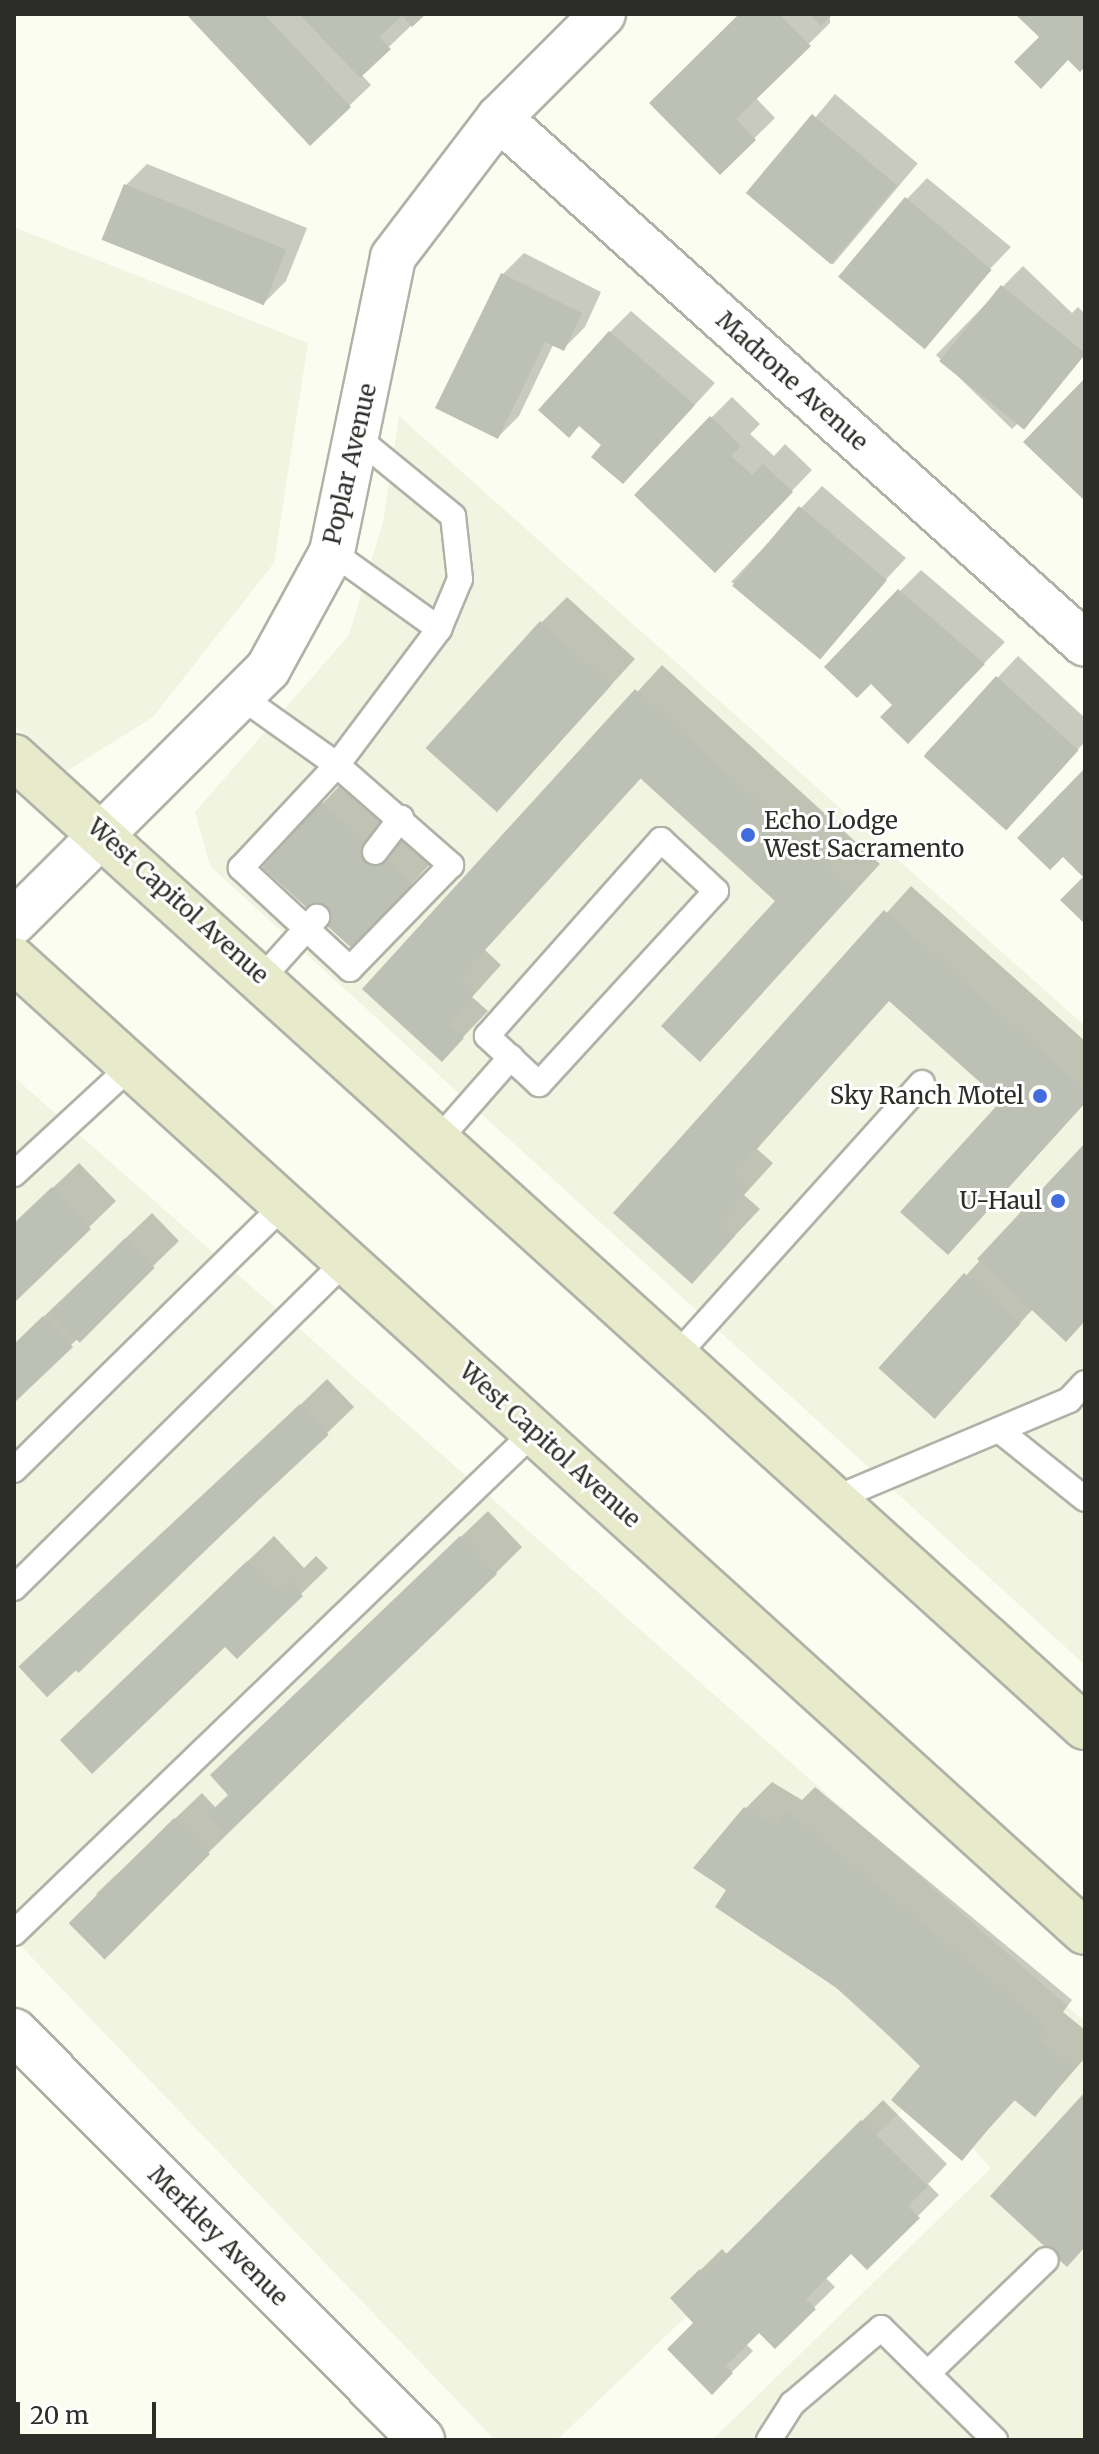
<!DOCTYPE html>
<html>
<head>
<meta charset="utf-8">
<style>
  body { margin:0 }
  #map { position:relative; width:1099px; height:2454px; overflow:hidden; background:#fbfdf1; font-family:Merriweather,serif }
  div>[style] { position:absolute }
  .built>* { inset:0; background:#f1f4e0 }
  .shadow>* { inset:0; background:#0003; transform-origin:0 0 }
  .building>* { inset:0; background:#bdc0b4; transform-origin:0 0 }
  .roads { filter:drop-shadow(2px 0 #b0b2a7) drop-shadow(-2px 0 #b0b2a7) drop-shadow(0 2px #b0b2a7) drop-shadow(0 -2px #b0b2a7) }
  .lane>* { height:24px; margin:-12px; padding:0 12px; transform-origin:12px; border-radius:12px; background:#fff }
  .street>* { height:44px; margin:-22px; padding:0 22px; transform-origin:22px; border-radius:22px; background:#fff }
  .secondary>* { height:44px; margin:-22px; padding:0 22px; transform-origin:22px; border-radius:22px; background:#e8ebcb }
  .dots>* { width:22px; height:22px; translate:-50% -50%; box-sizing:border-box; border:4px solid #fff; border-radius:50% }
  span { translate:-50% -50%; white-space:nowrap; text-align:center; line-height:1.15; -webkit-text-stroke:6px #fff; paint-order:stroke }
  .street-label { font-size:24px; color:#2c2d28 }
  .poi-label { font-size:24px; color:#2c2d28 }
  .left { translate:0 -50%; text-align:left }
  .right { translate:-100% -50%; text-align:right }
  .frame { position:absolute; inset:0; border:16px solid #2c2d28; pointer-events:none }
  .scale { position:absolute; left:16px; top:2402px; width:140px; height:36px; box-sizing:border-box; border:4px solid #2c2d28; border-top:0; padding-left:10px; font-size:24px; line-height:28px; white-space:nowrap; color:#2c2d28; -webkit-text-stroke:6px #fff; paint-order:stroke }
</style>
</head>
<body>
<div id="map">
  <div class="built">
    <div style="clip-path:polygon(14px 227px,308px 343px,274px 563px,153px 717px,67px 771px,14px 726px)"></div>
    <div style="clip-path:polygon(399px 416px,1085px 1026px,1085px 1665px,210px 866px,195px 812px,349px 635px,383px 522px)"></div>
    <div style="clip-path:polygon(14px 1077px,1085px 2022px,1085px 2440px,712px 2440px,991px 2168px,920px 2093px,557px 2440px,495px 2440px,14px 1939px)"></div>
  </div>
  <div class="shadow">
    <div style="clip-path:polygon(188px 14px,423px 14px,361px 74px,371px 85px,310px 143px)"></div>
    <div style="clip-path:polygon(742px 14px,830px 14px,830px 23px,755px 97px,775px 118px,720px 172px)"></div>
    <div style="left:835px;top:94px;width:108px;height:132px;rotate:40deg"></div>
    <div style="clip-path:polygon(147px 164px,307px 228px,286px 281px,265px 302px,126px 185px)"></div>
    <div style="clip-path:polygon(927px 178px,1011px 247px,935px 326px,907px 199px)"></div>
    <div style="clip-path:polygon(524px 253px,601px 292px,585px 327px,564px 348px,554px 343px,519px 416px,498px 437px,503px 274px)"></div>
    <div style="clip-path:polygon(1023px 266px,1072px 313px,1078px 307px,1085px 314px,1085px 355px,1012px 429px,936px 355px)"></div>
    <div style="clip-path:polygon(631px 311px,715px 383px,644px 460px,604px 445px,610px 332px)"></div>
    <div style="clip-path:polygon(732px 397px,760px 424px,750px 434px,774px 456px,785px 444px,812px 470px,736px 549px,711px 418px)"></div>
    <div style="clip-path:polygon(822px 486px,906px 558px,833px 636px,731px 582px)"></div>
    <div style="clip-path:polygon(921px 570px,1005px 642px,929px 720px,895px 705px,900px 591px)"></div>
    <div style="clip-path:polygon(567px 597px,635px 659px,496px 810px,541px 623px)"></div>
    <div style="clip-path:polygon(1018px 656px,1085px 718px,1085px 742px,1025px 806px,925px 754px)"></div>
    <div style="clip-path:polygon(662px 665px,880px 864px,700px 1059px,778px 901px,642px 777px,485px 950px,501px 965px,472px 997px,488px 1011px,442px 1059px,365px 989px)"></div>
    <div style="clip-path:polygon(343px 782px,431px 863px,373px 926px,264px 865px)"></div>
    <div style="clip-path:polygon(911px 886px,1085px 1041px,1085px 1103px,948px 1252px,1003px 1101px,890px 999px,757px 1149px,773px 1163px,744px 1195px,760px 1209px,692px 1281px,616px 1213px)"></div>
    <div style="clip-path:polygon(1085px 1146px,1085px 1320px,1033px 1309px,954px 1395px,881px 1368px)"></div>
    <div style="clip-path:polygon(79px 1163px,116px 1201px,14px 1300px,14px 1225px)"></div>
    <div style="clip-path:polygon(152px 1213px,179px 1241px,14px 1400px,14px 1345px)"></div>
    <div style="left:327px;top:1379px;width:39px;height:383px;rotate:46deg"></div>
    <div style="clip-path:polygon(488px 1511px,522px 1547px,496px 1573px,208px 1853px,95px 1895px,202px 1793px,216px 1808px,230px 1794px,239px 1749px)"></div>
    <div style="clip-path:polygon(274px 1536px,304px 1568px,316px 1556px,328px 1568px,237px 1656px,225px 1645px,88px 1714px)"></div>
    <div style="clip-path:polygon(772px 1782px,802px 1800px,815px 1787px,1072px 2000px,1063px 2012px,1085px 2030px,1085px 2058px,1035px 2115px,1016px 2099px,962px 2158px,922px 2066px,728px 1889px,746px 1808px)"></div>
    <div style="clip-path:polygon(883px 2100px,947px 2164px,928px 2184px,939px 2195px,867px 2267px,851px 2251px,825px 2277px,835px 2287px,775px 2346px,759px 2331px,746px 2344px,753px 2351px,712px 2392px,696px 2323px,672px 2298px,722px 2249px,728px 2255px)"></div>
  </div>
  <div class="building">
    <div style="clip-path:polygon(186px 14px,264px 14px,351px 107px,310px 146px)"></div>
    <div style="clip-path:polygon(299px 14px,426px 14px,412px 27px,402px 16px,379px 37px,391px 49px,360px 78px)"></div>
    <div style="clip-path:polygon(739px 14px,779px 14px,811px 46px,736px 119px,756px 140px,720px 175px,649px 103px)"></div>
    <div style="clip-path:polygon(809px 14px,833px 14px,821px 26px)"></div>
    <div style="clip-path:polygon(1015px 14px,1085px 14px,1085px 67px,1080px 72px,1068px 60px,1041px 89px,1014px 62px,1039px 37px)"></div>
    <div style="left:812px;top:114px;width:111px;height:103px;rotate:40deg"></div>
    <div style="left:124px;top:184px;width:175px;height:60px;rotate:22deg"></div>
    <div style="left:905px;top:197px;width:113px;height:104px;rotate:40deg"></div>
    <div style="clip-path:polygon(501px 273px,582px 313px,564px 351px,545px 342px,498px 439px,435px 408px)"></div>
    <div style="left:1001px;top:285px;width:109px;height:98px;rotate:39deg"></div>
    <div style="clip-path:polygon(609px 331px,695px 405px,623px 484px,591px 457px,601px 445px,579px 426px,569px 438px,538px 410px)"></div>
    <div style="clip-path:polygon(1085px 378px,1085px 501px,1023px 442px)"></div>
    <div style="clip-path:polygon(710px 416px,741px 446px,731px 456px,752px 475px,763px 464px,793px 492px,715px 573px,634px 495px)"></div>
    <div style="left:799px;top:506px;width:115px;height:104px;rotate:40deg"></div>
    <div style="clip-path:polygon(898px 589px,985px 664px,908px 744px,880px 717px,892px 705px,871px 684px,857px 698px,824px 667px)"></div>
    <div style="left:540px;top:621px;width:96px;height:171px;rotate:42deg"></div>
    <div style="left:996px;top:676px;width:111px;height:108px;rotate:42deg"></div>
    <div style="clip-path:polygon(635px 689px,855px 891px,700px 1062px,661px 1026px,775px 901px,640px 778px,460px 977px,476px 992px,448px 1024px,464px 1038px,442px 1062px,362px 989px)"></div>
    <div style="clip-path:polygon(1085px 768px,1085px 924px,1060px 900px,1083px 877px,1063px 857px,1050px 870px,1017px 838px)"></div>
    <div style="left:321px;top:802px;width:123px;height:88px;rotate:42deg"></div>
    <div style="clip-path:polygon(884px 910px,1085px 1090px,1085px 1103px,948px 1255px,900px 1212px,1001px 1101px,889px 1001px,732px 1176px,748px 1190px,719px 1222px,735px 1236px,692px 1284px,613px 1213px)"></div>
    <div style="clip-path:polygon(1085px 1143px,1085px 1321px,1066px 1342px,977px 1259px)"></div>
    <div style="clip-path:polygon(52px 1187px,91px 1229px,14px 1303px,14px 1223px)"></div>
    <div style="left:125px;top:1238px;width:42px;height:106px;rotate:45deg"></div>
    <div style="left:964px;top:1273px;width:76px;height:128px;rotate:42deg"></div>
    <div style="clip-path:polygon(43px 1316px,73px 1347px,14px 1403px,14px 1344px)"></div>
    <div style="left:300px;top:1404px;width:42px;height:385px;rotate:47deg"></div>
    <div style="clip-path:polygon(460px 1536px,497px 1574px,226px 1834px,207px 1815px,228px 1795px,210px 1775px)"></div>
    <div style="clip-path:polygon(247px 1561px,277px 1592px,289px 1581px,303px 1596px,237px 1659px,225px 1647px,92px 1774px,60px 1740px)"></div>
    <div style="clip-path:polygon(744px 1807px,778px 1827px,787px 1811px,1047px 2027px,1039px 2039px,1074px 2069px,1035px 2117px,1013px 2099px,962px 2161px,891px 2100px,920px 2066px,847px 1995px,715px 1907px,726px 1890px,693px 1868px)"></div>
    <div style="left:174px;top:1818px;width:51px;height:149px;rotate:45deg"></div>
    <div style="clip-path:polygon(1085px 2092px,1085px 2247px,1067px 2267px,990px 2196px)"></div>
    <div style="clip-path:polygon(861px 2120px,928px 2186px,908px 2206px,920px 2218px,867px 2270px,851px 2254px,806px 2299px,816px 2309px,775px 2349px,759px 2333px,726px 2366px,733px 2373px,712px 2395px,667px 2349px,693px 2323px,670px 2298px,700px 2269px,705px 2275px)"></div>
  </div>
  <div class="roads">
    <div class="lane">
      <div style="left:332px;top:552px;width:132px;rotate:35.7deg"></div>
      <div style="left:240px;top:696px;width:119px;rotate:35.4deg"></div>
      <div style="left:337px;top:765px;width:152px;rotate:41.3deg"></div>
      <div style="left:451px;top:865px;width:145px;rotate:134.2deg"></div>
      <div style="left:350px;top:969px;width:149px;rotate:-137.2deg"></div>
      <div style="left:241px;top:868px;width:141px;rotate:-47deg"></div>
      <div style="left:337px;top:765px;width:170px;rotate:-53.1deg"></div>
      <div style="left:439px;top:629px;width:54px;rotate:-67.2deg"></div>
      <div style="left:460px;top:579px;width:63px;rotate:-96.3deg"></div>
      <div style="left:453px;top:516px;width:122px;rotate:-140.7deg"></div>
      <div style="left:661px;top:840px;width:75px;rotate:42.8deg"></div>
      <div style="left:716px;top:891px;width:262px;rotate:132.5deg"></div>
      <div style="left:539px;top:1084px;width:71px;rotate:-137.3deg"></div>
      <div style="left:487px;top:1036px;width:262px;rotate:-48.4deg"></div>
      <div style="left:375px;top:852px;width:43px;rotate:-52.6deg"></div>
      <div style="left:263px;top:977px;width:81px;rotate:-48deg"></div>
      <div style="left:439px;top:1139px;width:109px;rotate:-48.7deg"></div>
      <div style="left:14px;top:1174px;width:159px;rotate:-42.7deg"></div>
      <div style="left:677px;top:1355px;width:366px;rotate:-48deg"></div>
      <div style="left:999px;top:1430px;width:110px;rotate:38.7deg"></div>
      <div style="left:14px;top:1470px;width:380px;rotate:-44.5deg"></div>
      <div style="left:834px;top:1499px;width:255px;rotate:-22.8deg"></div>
      <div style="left:1069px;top:1400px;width:23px;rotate:-47deg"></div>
      <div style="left:14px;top:1588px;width:467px;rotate:-44.6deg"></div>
      <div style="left:14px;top:1933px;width:723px;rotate:-43.94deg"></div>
      <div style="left:928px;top:2373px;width:163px;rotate:-43.8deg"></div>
      <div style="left:769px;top:2440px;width:43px;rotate:-57.4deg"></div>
      <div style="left:792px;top:2404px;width:117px;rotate:-40.5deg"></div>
      <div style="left:881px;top:2328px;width:160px;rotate:44.5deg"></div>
    </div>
    <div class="street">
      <div style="left:499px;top:118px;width:787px;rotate:41.91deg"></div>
      <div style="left:14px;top:922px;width:359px;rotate:-44.9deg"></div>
      <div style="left:268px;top:669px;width:133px;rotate:-61.3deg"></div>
      <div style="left:332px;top:552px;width:301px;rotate:-78.3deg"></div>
      <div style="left:393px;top:257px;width:175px;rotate:-52.7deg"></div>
      <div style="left:499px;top:118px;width:147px;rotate:-45deg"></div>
      <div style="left:14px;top:2031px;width:578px;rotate:45.07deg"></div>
    </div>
    <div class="secondary">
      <div style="left:14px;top:757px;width:1445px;rotate:42.17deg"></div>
      <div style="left:14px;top:960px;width:1446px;rotate:42.23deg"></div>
    </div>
  </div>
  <div class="dots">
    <div style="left:748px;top:835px;background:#406cdd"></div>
    <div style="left:1040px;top:1096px;background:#406cdd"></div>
    <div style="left:1058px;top:1201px;background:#406cdd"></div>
  </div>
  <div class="street-label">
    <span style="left:792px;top:381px;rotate:42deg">Madrone Avenue</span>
    <span style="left:350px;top:464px;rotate:-77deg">Poplar Avenue</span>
    <span style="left:178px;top:901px;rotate:42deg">West Capitol Avenue</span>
    <span style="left:550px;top:1445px;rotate:42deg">West Capitol Avenue</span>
    <span style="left:218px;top:2236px;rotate:45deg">Merkley Avenue</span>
  </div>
  <div class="poi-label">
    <span class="left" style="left:764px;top:835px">Echo Lodge<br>West Sacramento</span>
    <span class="right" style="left:1024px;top:1096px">Sky Ranch Motel</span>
    <span class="right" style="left:1042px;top:1201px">U-Haul</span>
  </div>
  <div class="frame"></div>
  <div class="scale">20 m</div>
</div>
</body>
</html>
